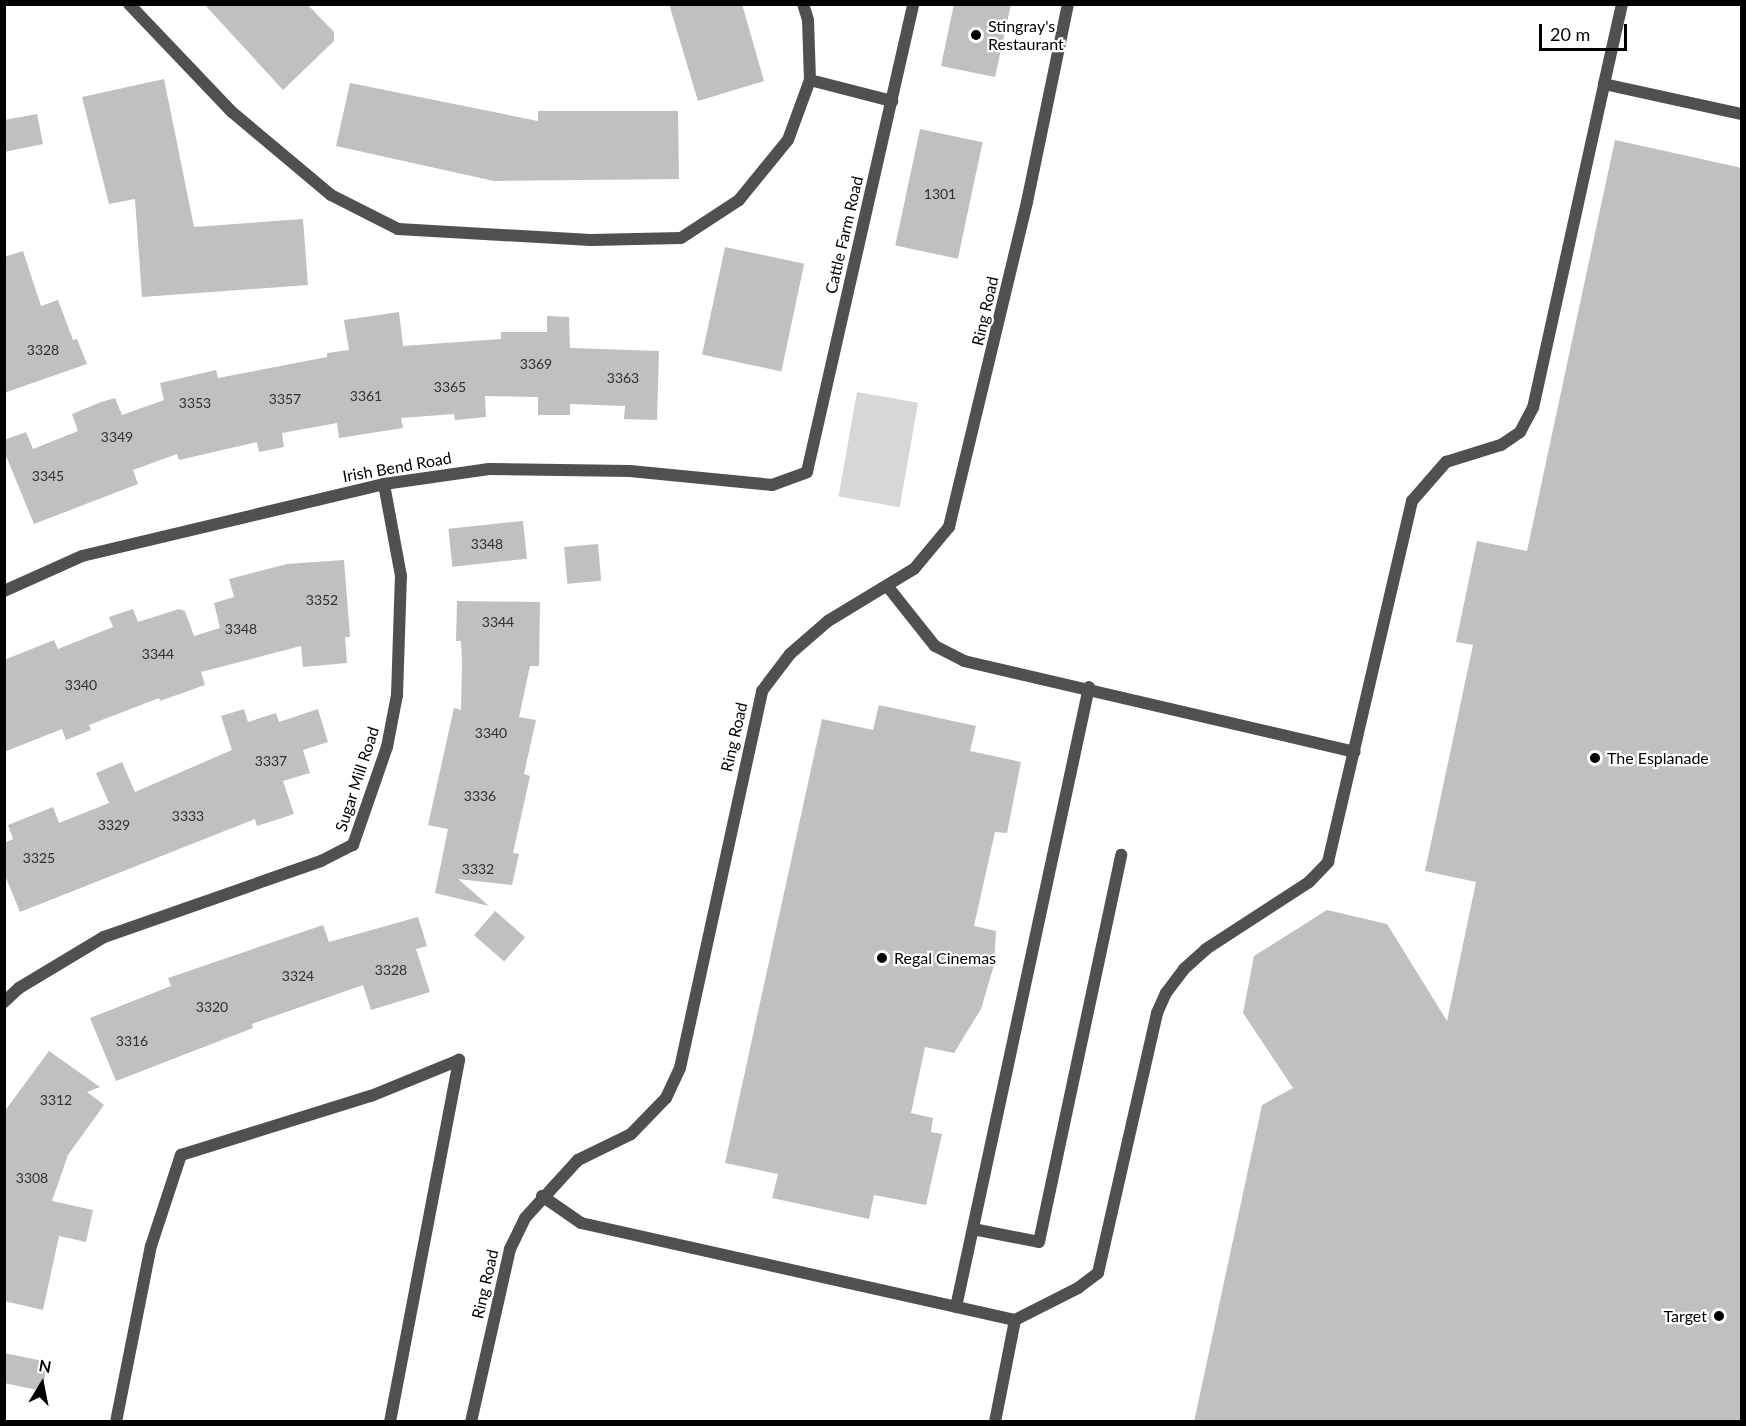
<!DOCTYPE html>
<html>
<head>
<meta charset="utf-8">
<style>
  body { margin:0 }
  #map { position:relative; width:1746px; height:1426px; overflow:hidden; background:#fff; font-family:Lato,sans-serif }
  div>[style] { position:absolute }
  .green>* { inset:0; background:#d7d7d7; transform-origin:0 0 }
  .building>* { inset:0; background:#c0c0c0; transform-origin:0 0 }
  .service>* { height:12px; margin:-6px; padding:0 6px; transform-origin:6px; border-radius:6px; background:#505050 }
  .minor>* { height:12px; margin:-6px; padding:0 6px; transform-origin:6px; border-radius:6px; background:#505050 }
  .dots>* { width:16px; height:16px; translate:-50% -50%; box-sizing:border-box; border:3px solid #fff; border-radius:50% }
  span { translate:-50% -50%; white-space:nowrap; text-align:center; line-height:1.15; -webkit-text-stroke:4.5px #fff; paint-order:stroke }
  .number-label { font-size:14px; color:#303030 }
  .number-label span { -webkit-text-stroke-width:0 }
  .poi-label { font-size:16px; color:#000 }
  .left { translate:0 -50%; text-align:left }
  .right { translate:-100% -50%; text-align:right }
  .street-label { font-size:16px; color:#000 }
  .frame { position:absolute; inset:0; border:6px solid #000; pointer-events:none }
  .north { position:absolute; left:12px; top:1354px; width:60px; height:60px; -webkit-text-stroke:4px #fff; paint-order:stroke; rotate:10deg; font-size:16px; font-weight:700; line-height:24px; text-align:center; color:#000 }
  .north::after { content:''; display:block; margin:auto; width:21px; height:27px; background:#000; clip-path:polygon(50% 0,100% 100%,50% 72%,0 100%) }
  .scale { position:absolute; left:1539px; top:24px; width:88px; height:27px; box-sizing:border-box; border:3px solid #000; border-top:0; padding-left:8px; font-size:18px; line-height:21px; white-space:nowrap; color:#000; -webkit-text-stroke:4px #fff; paint-order:stroke }
</style>
</head>
<body>
<div id="map">
  <div class="green">
    <div style="left:857px;top:392px;width:62px;height:106px;rotate:10deg"></div>
  </div>
  <div class="building">
    <div style="clip-path:polygon(204px 4px,307px 4px,334px 32px,334px 41px,283px 90px)"></div>
    <div style="clip-path:polygon(669px 4px,742px 4px,764px 81px,698px 101px)"></div>
    <div style="clip-path:polygon(954px 4px,1011px 4px,995px 77px,941px 66px)"></div>
    <div style="clip-path:polygon(164px 79px,194px 227px,303px 219px,308px 285px,142px 297px,135px 199px,109px 204px,82px 97px)"></div>
    <div style="clip-path:polygon(350px 83px,538px 121px,538px 111px,678px 111px,679px 179px,494px 181px,336px 146px)"></div>
    <div style="clip-path:polygon(37px 114px,43px 144px,4px 152px,4px 120px)"></div>
    <div style="left:920px;top:129px;width:64px;height:119px;rotate:12deg"></div>
    <div style="clip-path:polygon(1615px 140px,1742px 168px,1742px 1422px,1194px 1422px,1262px 1105px,1293px 1088px,1243px 1013px,1254px 956px,1327px 910px,1387px 924px,1447px 1021px,1476px 882px,1425px 871px,1473px 645px,1456px 642px,1477px 541px,1527px 551px)"></div>
    <div style="left:725px;top:247px;width:81px;height:110px;rotate:12deg"></div>
    <div style="clip-path:polygon(23px 251px,41px 306px,58px 300px,73px 340px,77px 339px,87px 364px,4px 393px,4px 257px)"></div>
    <div style="clip-path:polygon(399px 312px,403px 346px,501px 339px,501px 332px,547px 332px,547px 316px,569px 317px,570px 348px,659px 351px,657px 420px,624px 419px,625px 406px,570px 404px,570px 415px,538px 415px,538px 397px,485px 396px,486px 417px,455px 420px,454px 414px,401px 418px,403px 428px,339px 438px,337px 423px,282px 433px,284px 447px,259px 452px,257px 442px,179px 460px,177px 454px,133px 470px,138px 484px,34px 524px,4px 451px,4px 440px,26px 432px,33px 449px,78px 431px,72px 414px,101px 402px,115px 398px,122px 415px,164px 400px,160px 383px,216px 370px,218px 378px,327px 357px,327px 353px,349px 350px,344px 320px)"></div>
    <div style="left:523px;top:521px;width:38px;height:75px;rotate:84deg"></div>
    <div style="left:598px;top:544px;width:37px;height:34px;rotate:85deg"></div>
    <div style="clip-path:polygon(344px 560px,350px 637px,345px 637px,347px 663px,303px 667px,301px 646px,201px 672px,205px 685px,160px 701px,159px 698px,89px 725px,91px 730px,66px 740px,62px 729px,4px 752px,4px 660px,54px 640px,58px 649px,113px 627px,109px 617px,133px 609px,138px 622px,179px 609px,185px 611px,194px 636px,220px 628px,214px 603px,234px 597px,229px 579px,287px 564px)"></div>
    <div style="clip-path:polygon(457px 601px,540px 602px,539px 666px,530px 666px,519px 717px,536px 720px,524px 774px,530px 776px,513px 853px,519px 854px,512px 885px,458px 879px,489px 906px,435px 893px,448px 829px,428px 825px,454px 708px,461px 710px,462px 663px,461px 641px,456px 641px)"></div>
    <div style="clip-path:polygon(879px 705px,976px 726px,970px 751px,1021px 762px,1007px 833px,995px 832px,974px 926px,996px 931px,994px 965px,981px 1009px,954px 1053px,925px 1047px,911px 1113px,933px 1118px,931px 1132px,942px 1134px,926px 1205px,874px 1195px,869px 1219px,772px 1198px,778px 1174px,725px 1163px,822px 719px,873px 730px)"></div>
    <div style="clip-path:polygon(244px 709px,248px 722px,276px 713px,279px 722px,318px 709px,328px 742px,303px 750px,310px 773px,283px 781px,294px 814px,257px 826px,255px 819px,20px 912px,4px 873px,4px 843px,13px 839px,8px 825px,53px 807px,59px 823px,109px 803px,96px 773px,122px 762px,135px 792px,232px 750px,221px 716px)"></div>
    <div style="left:495px;top:911px;width:40px;height:32px;rotate:41deg"></div>
    <div style="clip-path:polygon(418px 917px,427px 946px,416px 949px,430px 992px,371px 1010px,363px 985px,252px 1024px,253px 1028px,116px 1081px,90px 1018px,171px 986px,168px 978px,323px 925px,329px 942px)"></div>
    <div style="clip-path:polygon(49px 1051px,100px 1087px,87px 1092px,104px 1105px,68px 1155px,52px 1201px,93px 1210px,86px 1242px,59px 1236px,43px 1310px,4px 1301px,4px 1112px)"></div>
    <div style="clip-path:polygon(4px 1353px,48px 1362px,42px 1391px,4px 1383px)"></div>
  </div>
  <div class="service">
    <div style="left:129px;top:4px;width:149px;rotate:46.4deg"></div>
    <div style="left:232px;top:112px;width:129px;rotate:40deg"></div>
    <div style="left:331px;top:195px;width:75px;rotate:26.9deg"></div>
    <div style="left:398px;top:229px;width:193px;rotate:3.3deg"></div>
    <div style="left:591px;top:240px;width:90px;rotate:-1.3deg"></div>
    <div style="left:681px;top:238px;width:69px;rotate:-33.2deg"></div>
    <div style="left:739px;top:200px;width:77px;rotate:-50.8deg"></div>
    <div style="left:788px;top:140px;width:64px;rotate:-69.9deg"></div>
    <div style="left:810px;top:80px;width:60px;rotate:-91.9deg"></div>
    <div style="left:808px;top:20px;width:17px;rotate:-107deg"></div>
    <div style="left:810px;top:80px;width:85px;rotate:14.4deg"></div>
    <div style="left:1604px;top:84px;width:82px;rotate:-77.3deg"></div>
    <div style="left:888px;top:587px;width:75px;rotate:51.5deg"></div>
    <div style="left:935px;top:646px;width:33px;rotate:27deg"></div>
    <div style="left:964px;top:661px;width:401px;rotate:13.1deg"></div>
    <div style="left:542px;top:1196px;width:47px;rotate:34.7deg"></div>
    <div style="left:581px;top:1223px;width:445px;rotate:12.6deg"></div>
    <div style="left:973px;top:1229px;width:67px;rotate:11.1deg"></div>
    <div style="left:1039px;top:1242px;width:396px;rotate:-78deg"></div>
    <div style="left:956px;top:1307px;width:634px;rotate:-77.89deg"></div>
    <div style="left:116px;top:1422px;width:179px;rotate:-78.8deg"></div>
    <div style="left:151px;top:1246px;width:96px;rotate:-71.8deg"></div>
    <div style="left:181px;top:1155px;width:199px;rotate:-17.3deg"></div>
    <div style="left:371px;top:1096px;width:95px;rotate:-22.2deg"></div>
    <div style="left:390px;top:1422px;width:369px;rotate:-79.2deg"></div>
    <div style="left:995px;top:1422px;width:104px;rotate:-78.9deg"></div>
    <div style="left:1015px;top:1320px;width:71px;rotate:-26.9deg"></div>
    <div style="left:1078px;top:1288px;width:25px;rotate:-37deg"></div>
    <div style="left:1098px;top:1273px;width:267px;rotate:-77.2deg"></div>
    <div style="left:1157px;top:1013px;width:22px;rotate:-66deg"></div>
    <div style="left:1166px;top:993px;width:30px;rotate:-53deg"></div>
    <div style="left:1184px;top:969px;width:30px;rotate:-42deg"></div>
    <div style="left:1206px;top:949px;width:123px;rotate:-33deg"></div>
    <div style="left:1309px;top:882px;width:28px;rotate:-46deg"></div>
    <div style="left:1328px;top:862px;width:371px;rotate:-76.9deg"></div>
    <div style="left:1412px;top:501px;width:52px;rotate:-48.9deg"></div>
    <div style="left:1446px;top:462px;width:58px;rotate:-17.2deg"></div>
    <div style="left:1501px;top:445px;width:23px;rotate:-34deg"></div>
    <div style="left:1520px;top:432px;width:27px;rotate:-62deg"></div>
    <div style="left:1533px;top:408px;width:332px;rotate:-77.6deg"></div>
    <div style="left:1604px;top:84px;width:141px;rotate:12.3deg"></div>
  </div>
  <div class="minor">
    <div style="left:4px;top:591px;width:85px;rotate:-24.2deg"></div>
    <div style="left:82px;top:556px;width:310px;rotate:-13.4deg"></div>
    <div style="left:384px;top:484px;width:106px;rotate:-8.1deg"></div>
    <div style="left:489px;top:469px;width:141px;rotate:0.8deg"></div>
    <div style="left:630px;top:471px;width:143px;rotate:5.6deg"></div>
    <div style="left:772px;top:485px;width:37px;rotate:-20deg"></div>
    <div style="left:807px;top:472px;width:480px;rotate:-77.2deg"></div>
    <div style="left:4px;top:1002px;width:21px;rotate:-43deg"></div>
    <div style="left:19px;top:988px;width:99px;rotate:-31deg"></div>
    <div style="left:104px;top:937px;width:230px;rotate:-19.3deg"></div>
    <div style="left:321px;top:861px;width:36px;rotate:-27deg"></div>
    <div style="left:353px;top:845px;width:104px;rotate:-70.9deg"></div>
    <div style="left:387px;top:747px;width:53px;rotate:-79.1deg"></div>
    <div style="left:397px;top:695px;width:119px;rotate:-88.1deg"></div>
    <div style="left:401px;top:576px;width:94px;rotate:-100.5deg"></div>
    <div style="left:471px;top:1422px;width:177px;rotate:-77.3deg"></div>
    <div style="left:510px;top:1249px;width:34px;rotate:-64deg"></div>
    <div style="left:525px;top:1218px;width:79px;rotate:-47.6deg"></div>
    <div style="left:578px;top:1160px;width:59px;rotate:-26.1deg"></div>
    <div style="left:631px;top:1134px;width:50px;rotate:-45.8deg"></div>
    <div style="left:666px;top:1098px;width:33px;rotate:-65deg"></div>
    <div style="left:680px;top:1068px;width:386px;rotate:-77.7deg"></div>
    <div style="left:762px;top:691px;width:46px;rotate:-52.9deg"></div>
    <div style="left:790px;top:654px;width:50px;rotate:-41deg"></div>
    <div style="left:828px;top:621px;width:100px;rotate:-31.2deg"></div>
    <div style="left:914px;top:569px;width:55px;rotate:-50.2deg"></div>
    <div style="left:949px;top:527px;width:334px;rotate:-76.5deg"></div>
    <div style="left:1027px;top:202px;width:202px;rotate:-78.3deg"></div>
  </div>
  <div class="dots">
    <div style="left:976px;top:35px;background:#000"></div>
    <div style="left:1595px;top:758px;background:#000"></div>
    <div style="left:882px;top:958px;background:#000"></div>
    <div style="left:1719px;top:1316px;background:#000"></div>
  </div>
  <div class="number-label">
    <span style="left:940px;top:194px">1301</span>
    <span style="left:43px;top:350px">3328</span>
    <span style="left:536px;top:364px">3369</span>
    <span style="left:623px;top:378px">3363</span>
    <span style="left:450px;top:387px">3365</span>
    <span style="left:366px;top:396px">3361</span>
    <span style="left:285px;top:399px">3357</span>
    <span style="left:195px;top:403px">3353</span>
    <span style="left:117px;top:437px">3349</span>
    <span style="left:48px;top:476px">3345</span>
    <span style="left:487px;top:544px">3348</span>
    <span style="left:322px;top:600px">3352</span>
    <span style="left:498px;top:622px">3344</span>
    <span style="left:241px;top:629px">3348</span>
    <span style="left:158px;top:654px">3344</span>
    <span style="left:81px;top:685px">3340</span>
    <span style="left:491px;top:733px">3340</span>
    <span style="left:271px;top:761px">3337</span>
    <span style="left:480px;top:796px">3336</span>
    <span style="left:188px;top:816px">3333</span>
    <span style="left:114px;top:825px">3329</span>
    <span style="left:39px;top:858px">3325</span>
    <span style="left:478px;top:869px">3332</span>
    <span style="left:391px;top:970px">3328</span>
    <span style="left:298px;top:976px">3324</span>
    <span style="left:212px;top:1007px">3320</span>
    <span style="left:132px;top:1041px">3316</span>
    <span style="left:56px;top:1100px">3312</span>
    <span style="left:32px;top:1178px">3308</span>
  </div>
  <div class="poi-label">
    <span class="left" style="left:988px;top:35px">Stingray's<br>Restaurant</span>
    <span class="left" style="left:1607px;top:758px">The Esplanade</span>
    <span class="left" style="left:894px;top:958px">Regal Cinemas</span>
    <span class="right" style="left:1707px;top:1316px">Target</span>
  </div>
  <div class="street-label">
    <span style="left:844px;top:235px;rotate:-77deg">Cattle Farm Road</span>
    <span style="left:985px;top:311px;rotate:-77deg">Ring Road</span>
    <span style="left:397px;top:467px;rotate:-10deg">Irish Bend Road</span>
    <span style="left:734px;top:737px;rotate:-77deg">Ring Road</span>
    <span style="left:357px;top:779px;rotate:-72deg">Sugar Mill Road</span>
    <span style="left:485px;top:1284px;rotate:-77deg">Ring Road</span>
  </div>
  <div class="frame"></div>
  <div class="north">N</div>
  <div class="scale">20 m</div>
</div>
</body>
</html>
